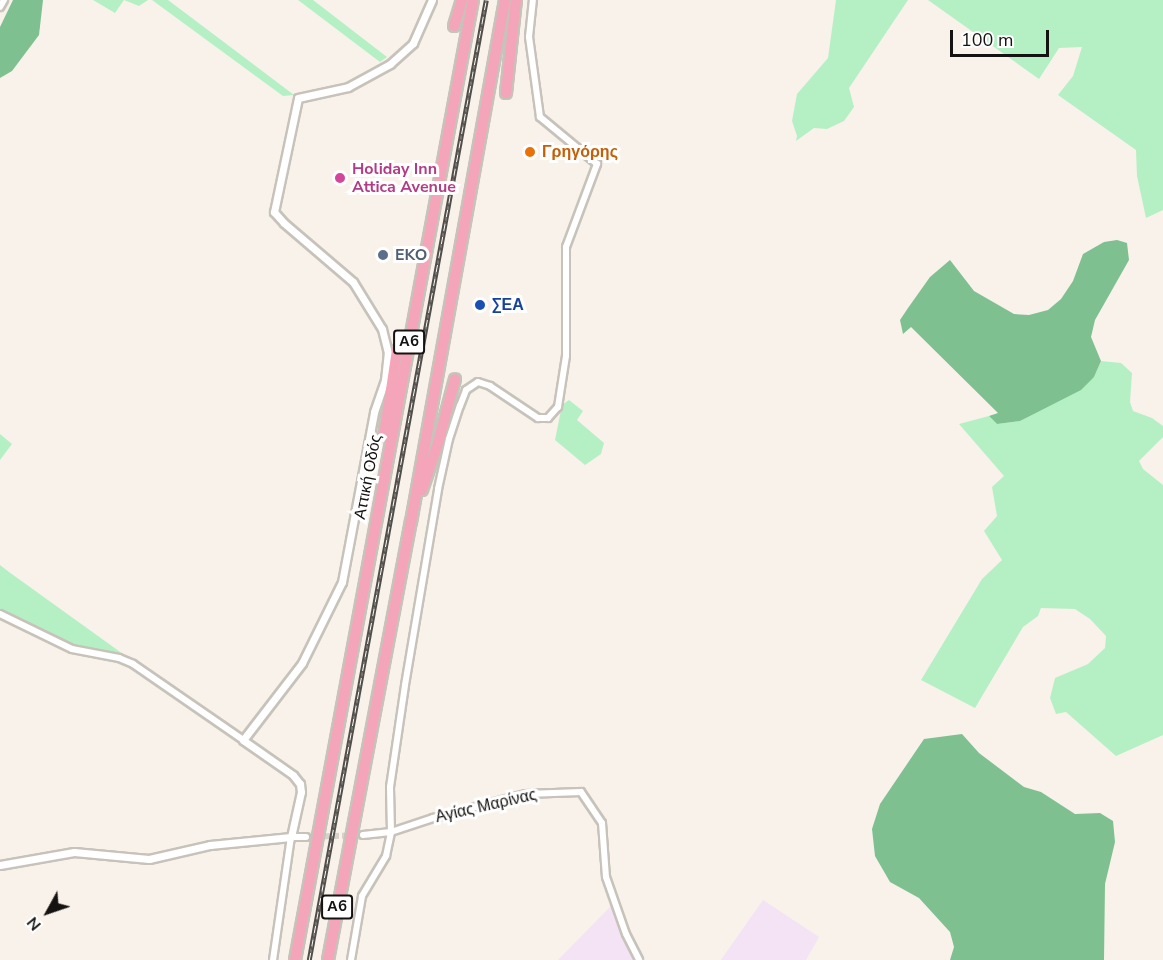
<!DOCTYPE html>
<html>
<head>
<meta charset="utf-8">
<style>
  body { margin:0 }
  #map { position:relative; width:1163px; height:960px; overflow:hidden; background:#f8f2ea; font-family:"Nunito Sans",sans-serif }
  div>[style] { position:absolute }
  .industrial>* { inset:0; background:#f3e3f5 }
  .green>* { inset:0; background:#b5f0c4 }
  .forest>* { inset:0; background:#7ec08f }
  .minor-tunnel>* { height:6px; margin-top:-3px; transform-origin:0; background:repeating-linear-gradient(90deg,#d6d1c9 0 6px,transparent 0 9px) }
  .roads { filter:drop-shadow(2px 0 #c7c2ba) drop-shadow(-2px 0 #c7c2ba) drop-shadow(0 2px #c7c2ba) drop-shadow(0 -2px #c7c2ba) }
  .minor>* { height:6px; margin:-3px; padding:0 3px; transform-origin:3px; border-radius:3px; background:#fff }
  .tertiary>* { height:7px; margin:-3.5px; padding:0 3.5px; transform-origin:3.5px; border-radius:3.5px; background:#fff }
  .motorway>* { height:10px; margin:-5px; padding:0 5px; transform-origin:5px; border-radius:5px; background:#f5a5b9 }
  .rail>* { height:4.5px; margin-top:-2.25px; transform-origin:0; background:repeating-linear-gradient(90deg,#fff 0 7px,#514e4a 0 14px); box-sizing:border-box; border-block:2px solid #514e4a }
  .dots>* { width:16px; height:16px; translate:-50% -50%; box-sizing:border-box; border:3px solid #fff; border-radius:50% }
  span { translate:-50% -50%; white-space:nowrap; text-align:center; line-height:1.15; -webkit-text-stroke:6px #fff; paint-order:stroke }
  .shield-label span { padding:2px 4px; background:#fff; border:2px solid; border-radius:4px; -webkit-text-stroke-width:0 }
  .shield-label { font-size:15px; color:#151311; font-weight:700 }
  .food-label { font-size:16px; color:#c56008; font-weight:700 }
  .left { translate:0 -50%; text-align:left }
  .hotel-label { font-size:16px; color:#b23c85; font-weight:700 }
  .service-label { font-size:16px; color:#4e5e75; font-weight:700 }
  .transit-label { font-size:16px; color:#164399; font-weight:700 }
  .street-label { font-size:16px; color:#151311 }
  .north { position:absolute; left:18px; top:882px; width:60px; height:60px; -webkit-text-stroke:4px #fff; paint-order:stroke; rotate:230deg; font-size:16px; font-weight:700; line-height:24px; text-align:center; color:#151311 }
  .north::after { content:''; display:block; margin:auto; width:21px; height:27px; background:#151311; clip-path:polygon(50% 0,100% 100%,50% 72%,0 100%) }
  .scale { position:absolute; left:950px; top:30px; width:99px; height:27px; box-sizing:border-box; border:3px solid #151311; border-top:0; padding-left:8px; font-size:18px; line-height:21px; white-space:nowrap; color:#151311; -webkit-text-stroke:4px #fff; paint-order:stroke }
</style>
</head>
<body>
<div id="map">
  <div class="industrial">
    <div style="clip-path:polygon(763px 900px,819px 937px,806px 960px,721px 960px)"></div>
    <div style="clip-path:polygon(611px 906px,635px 960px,558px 960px)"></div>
  </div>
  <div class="green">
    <div style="clip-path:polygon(93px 0,148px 0,139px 6px,124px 0,115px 13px)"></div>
    <div style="clip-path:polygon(152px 0,168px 0,294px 95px,283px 96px)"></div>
    <div style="clip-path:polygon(298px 0,313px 0,387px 57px,380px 62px)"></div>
    <div style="clip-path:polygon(836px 0,908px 0,849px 88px,854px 107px,844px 121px,827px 129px,814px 128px,796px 141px,797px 136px,792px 121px,797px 94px,828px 58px)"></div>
    <div style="clip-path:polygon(928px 0,1163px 0,1163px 210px,1146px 218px,1137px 176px,1136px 150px,1058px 95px,1073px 76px,1082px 47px,1059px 48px,1039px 79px)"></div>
    <div style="clip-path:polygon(1101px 361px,1121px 363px,1132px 373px,1130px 402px,1133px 411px,1152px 418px,1163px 426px,1163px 437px,1139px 461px,1143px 469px,1163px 485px,1163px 735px,1116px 756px,1066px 712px,1056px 714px,1050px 698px,1055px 678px,1088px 664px,1105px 648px,1106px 636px,1090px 619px,1075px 609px,1041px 608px,1038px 616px,1023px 627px,975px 708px,921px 680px,982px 579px,1002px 560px,984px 531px,997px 516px,992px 487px,1004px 476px,959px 424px,989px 416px,997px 424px,1020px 421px,1094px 377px)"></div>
    <div style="clip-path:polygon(569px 400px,583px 411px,577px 420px,604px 443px,601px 454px,585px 465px,555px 440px,562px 405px)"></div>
    <div style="clip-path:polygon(0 434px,12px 444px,0 460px)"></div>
    <div style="clip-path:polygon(0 565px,9px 572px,123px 654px,74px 647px,0 611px)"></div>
  </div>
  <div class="forest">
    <div style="clip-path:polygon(13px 0,43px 0,39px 35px,12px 71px,0 78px,0 27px)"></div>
    <div style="clip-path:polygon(1117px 240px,1127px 243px,1129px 260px,1095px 320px,1091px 337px,1101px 361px,1094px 377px,1081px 390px,1020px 421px,997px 424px,989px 416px,998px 413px,911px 327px,903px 334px,900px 320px,908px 308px,930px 277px,950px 260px,974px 291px,1014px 314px,1029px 315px,1048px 310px,1061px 299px,1073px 281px,1083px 254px,1104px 242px)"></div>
    <div style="clip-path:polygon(962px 734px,979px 753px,1024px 787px,1041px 792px,1075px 814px,1100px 813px,1113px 821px,1115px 842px,1105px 884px,1104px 960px,950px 960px,954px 947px,950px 932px,919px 898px,890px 882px,875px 856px,872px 829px,880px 804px,924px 739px)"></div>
  </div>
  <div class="minor-tunnel">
    <div style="left:306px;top:837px;width:57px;rotate:-2deg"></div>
  </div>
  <div class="roads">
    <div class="minor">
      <div style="left:0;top:7px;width:8px;rotate:-60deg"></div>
      <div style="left:0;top:614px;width:80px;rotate:25.9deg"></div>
      <div style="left:72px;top:649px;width:48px;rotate:10.8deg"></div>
      <div style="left:119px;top:658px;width:15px;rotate:23deg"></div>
      <div style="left:133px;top:664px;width:134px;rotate:34.6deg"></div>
      <div style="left:363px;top:835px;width:28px;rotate:-6deg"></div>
      <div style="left:391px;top:832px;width:44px;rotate:-18.4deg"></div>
      <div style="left:433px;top:818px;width:96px;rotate:-14.5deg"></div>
      <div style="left:526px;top:794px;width:55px;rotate:-2.1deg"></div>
      <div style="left:581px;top:792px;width:37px;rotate:56deg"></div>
      <div style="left:602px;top:823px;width:54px;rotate:85.8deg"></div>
      <div style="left:606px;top:877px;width:60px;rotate:70.7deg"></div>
      <div style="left:626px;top:934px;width:29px;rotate:63deg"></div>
      <div style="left:273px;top:960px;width:124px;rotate:-81.7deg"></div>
      <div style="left:291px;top:837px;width:15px"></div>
      <div style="left:351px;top:960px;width:65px;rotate:-80.2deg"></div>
      <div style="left:362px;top:896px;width:47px;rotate:-59deg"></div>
      <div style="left:386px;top:856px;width:25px;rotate:-78deg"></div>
      <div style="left:391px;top:832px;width:45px;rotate:-91.3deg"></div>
      <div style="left:390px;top:787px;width:103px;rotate:-81.6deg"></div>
      <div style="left:405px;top:685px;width:199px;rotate:-80.4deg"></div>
      <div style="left:438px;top:489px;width:51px;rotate:-77.6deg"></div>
      <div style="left:449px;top:439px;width:35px;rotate:-72deg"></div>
      <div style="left:460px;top:406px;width:17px;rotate:-69deg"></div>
      <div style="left:466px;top:390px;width:14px;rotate:-34deg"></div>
      <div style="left:478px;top:382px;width:13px;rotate:18deg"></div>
      <div style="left:490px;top:386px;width:58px;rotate:33.7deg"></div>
      <div style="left:538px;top:418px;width:10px"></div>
      <div style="left:548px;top:418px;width:15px;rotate:-48deg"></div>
      <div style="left:558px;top:407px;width:52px;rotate:-81.1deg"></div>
      <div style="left:566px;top:356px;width:109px;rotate:-90deg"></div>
      <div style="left:566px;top:247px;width:89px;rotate:-69.5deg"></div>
      <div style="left:597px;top:164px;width:74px;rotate:-140.5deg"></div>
      <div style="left:540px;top:117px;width:81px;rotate:-97.8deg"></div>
      <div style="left:529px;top:37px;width:37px;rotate:-84deg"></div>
    </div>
    <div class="tertiary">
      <div style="left:0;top:865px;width:75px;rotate:-10deg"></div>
      <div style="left:74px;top:852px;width:75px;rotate:5.3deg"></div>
      <div style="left:149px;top:859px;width:63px;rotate:-12.9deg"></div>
      <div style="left:210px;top:845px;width:81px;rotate:-5.6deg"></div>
      <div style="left:291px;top:837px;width:46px;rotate:-77.5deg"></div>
      <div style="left:301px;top:792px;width:8px;rotate:-97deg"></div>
      <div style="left:300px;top:784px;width:11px;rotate:-128deg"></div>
      <div style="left:293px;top:775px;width:61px;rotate:-145deg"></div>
      <div style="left:243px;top:740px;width:97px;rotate:-52.5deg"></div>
      <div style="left:302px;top:663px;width:90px;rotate:-63.7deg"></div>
      <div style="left:342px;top:582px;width:173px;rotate:-79.3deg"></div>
      <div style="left:374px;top:412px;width:34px;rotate:-71deg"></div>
      <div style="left:385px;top:380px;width:27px;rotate:-84deg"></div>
      <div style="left:388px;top:353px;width:25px;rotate:-104deg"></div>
      <div style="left:382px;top:329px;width:55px;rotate:-121.7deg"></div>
      <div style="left:353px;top:282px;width:91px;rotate:-139.5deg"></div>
      <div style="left:284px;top:223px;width:15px;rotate:-132deg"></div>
      <div style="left:274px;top:212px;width:116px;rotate:-78.1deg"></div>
      <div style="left:298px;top:98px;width:51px;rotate:-12.4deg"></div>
      <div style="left:348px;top:87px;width:48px;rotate:-28.7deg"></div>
      <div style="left:390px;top:64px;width:31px;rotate:-42deg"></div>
      <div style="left:413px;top:43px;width:47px;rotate:-66.2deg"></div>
    </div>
    <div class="motorway">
      <div style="left:454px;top:26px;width:27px;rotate:-73deg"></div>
      <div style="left:506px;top:93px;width:94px;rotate:-83.9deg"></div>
      <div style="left:384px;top:436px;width:87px;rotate:-81.4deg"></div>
      <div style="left:422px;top:490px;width:50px;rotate:-71.2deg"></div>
      <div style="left:438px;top:443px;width:66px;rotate:-75.1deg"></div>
      <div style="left:295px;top:960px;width:976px;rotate:-79.5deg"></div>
      <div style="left:328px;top:960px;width:446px;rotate:-79.3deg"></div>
      <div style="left:411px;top:522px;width:530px;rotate:-79.79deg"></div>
    </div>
  </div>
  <div class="rail">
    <div style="left:309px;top:960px;width:976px;rotate:-79.55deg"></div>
  </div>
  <div class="dots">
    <div style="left:530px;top:152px;background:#e8710a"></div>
    <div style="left:340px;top:178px;background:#d1479c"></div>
    <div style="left:383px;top:255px;background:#5c6f8a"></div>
    <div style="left:480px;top:305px;background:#1a4fb4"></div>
  </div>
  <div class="shield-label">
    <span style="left:409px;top:342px">Α6</span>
    <span style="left:337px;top:907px">Α6</span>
  </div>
  <div class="food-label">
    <span class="left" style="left:542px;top:152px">Γρηγόρης</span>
  </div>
  <div class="hotel-label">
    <span class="left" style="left:352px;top:178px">Holiday Inn<br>Attica Avenue</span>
  </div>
  <div class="service-label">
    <span class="left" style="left:395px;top:255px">EKO</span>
  </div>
  <div class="transit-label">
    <span class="left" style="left:492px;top:305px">ΣΕΑ</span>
  </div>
  <div class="street-label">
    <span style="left:368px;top:477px;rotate:-79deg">Αττική Οδός</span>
    <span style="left:486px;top:806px;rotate:-13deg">Αγίας Μαρίνας</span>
  </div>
  <div class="north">N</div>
  <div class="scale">100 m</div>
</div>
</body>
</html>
